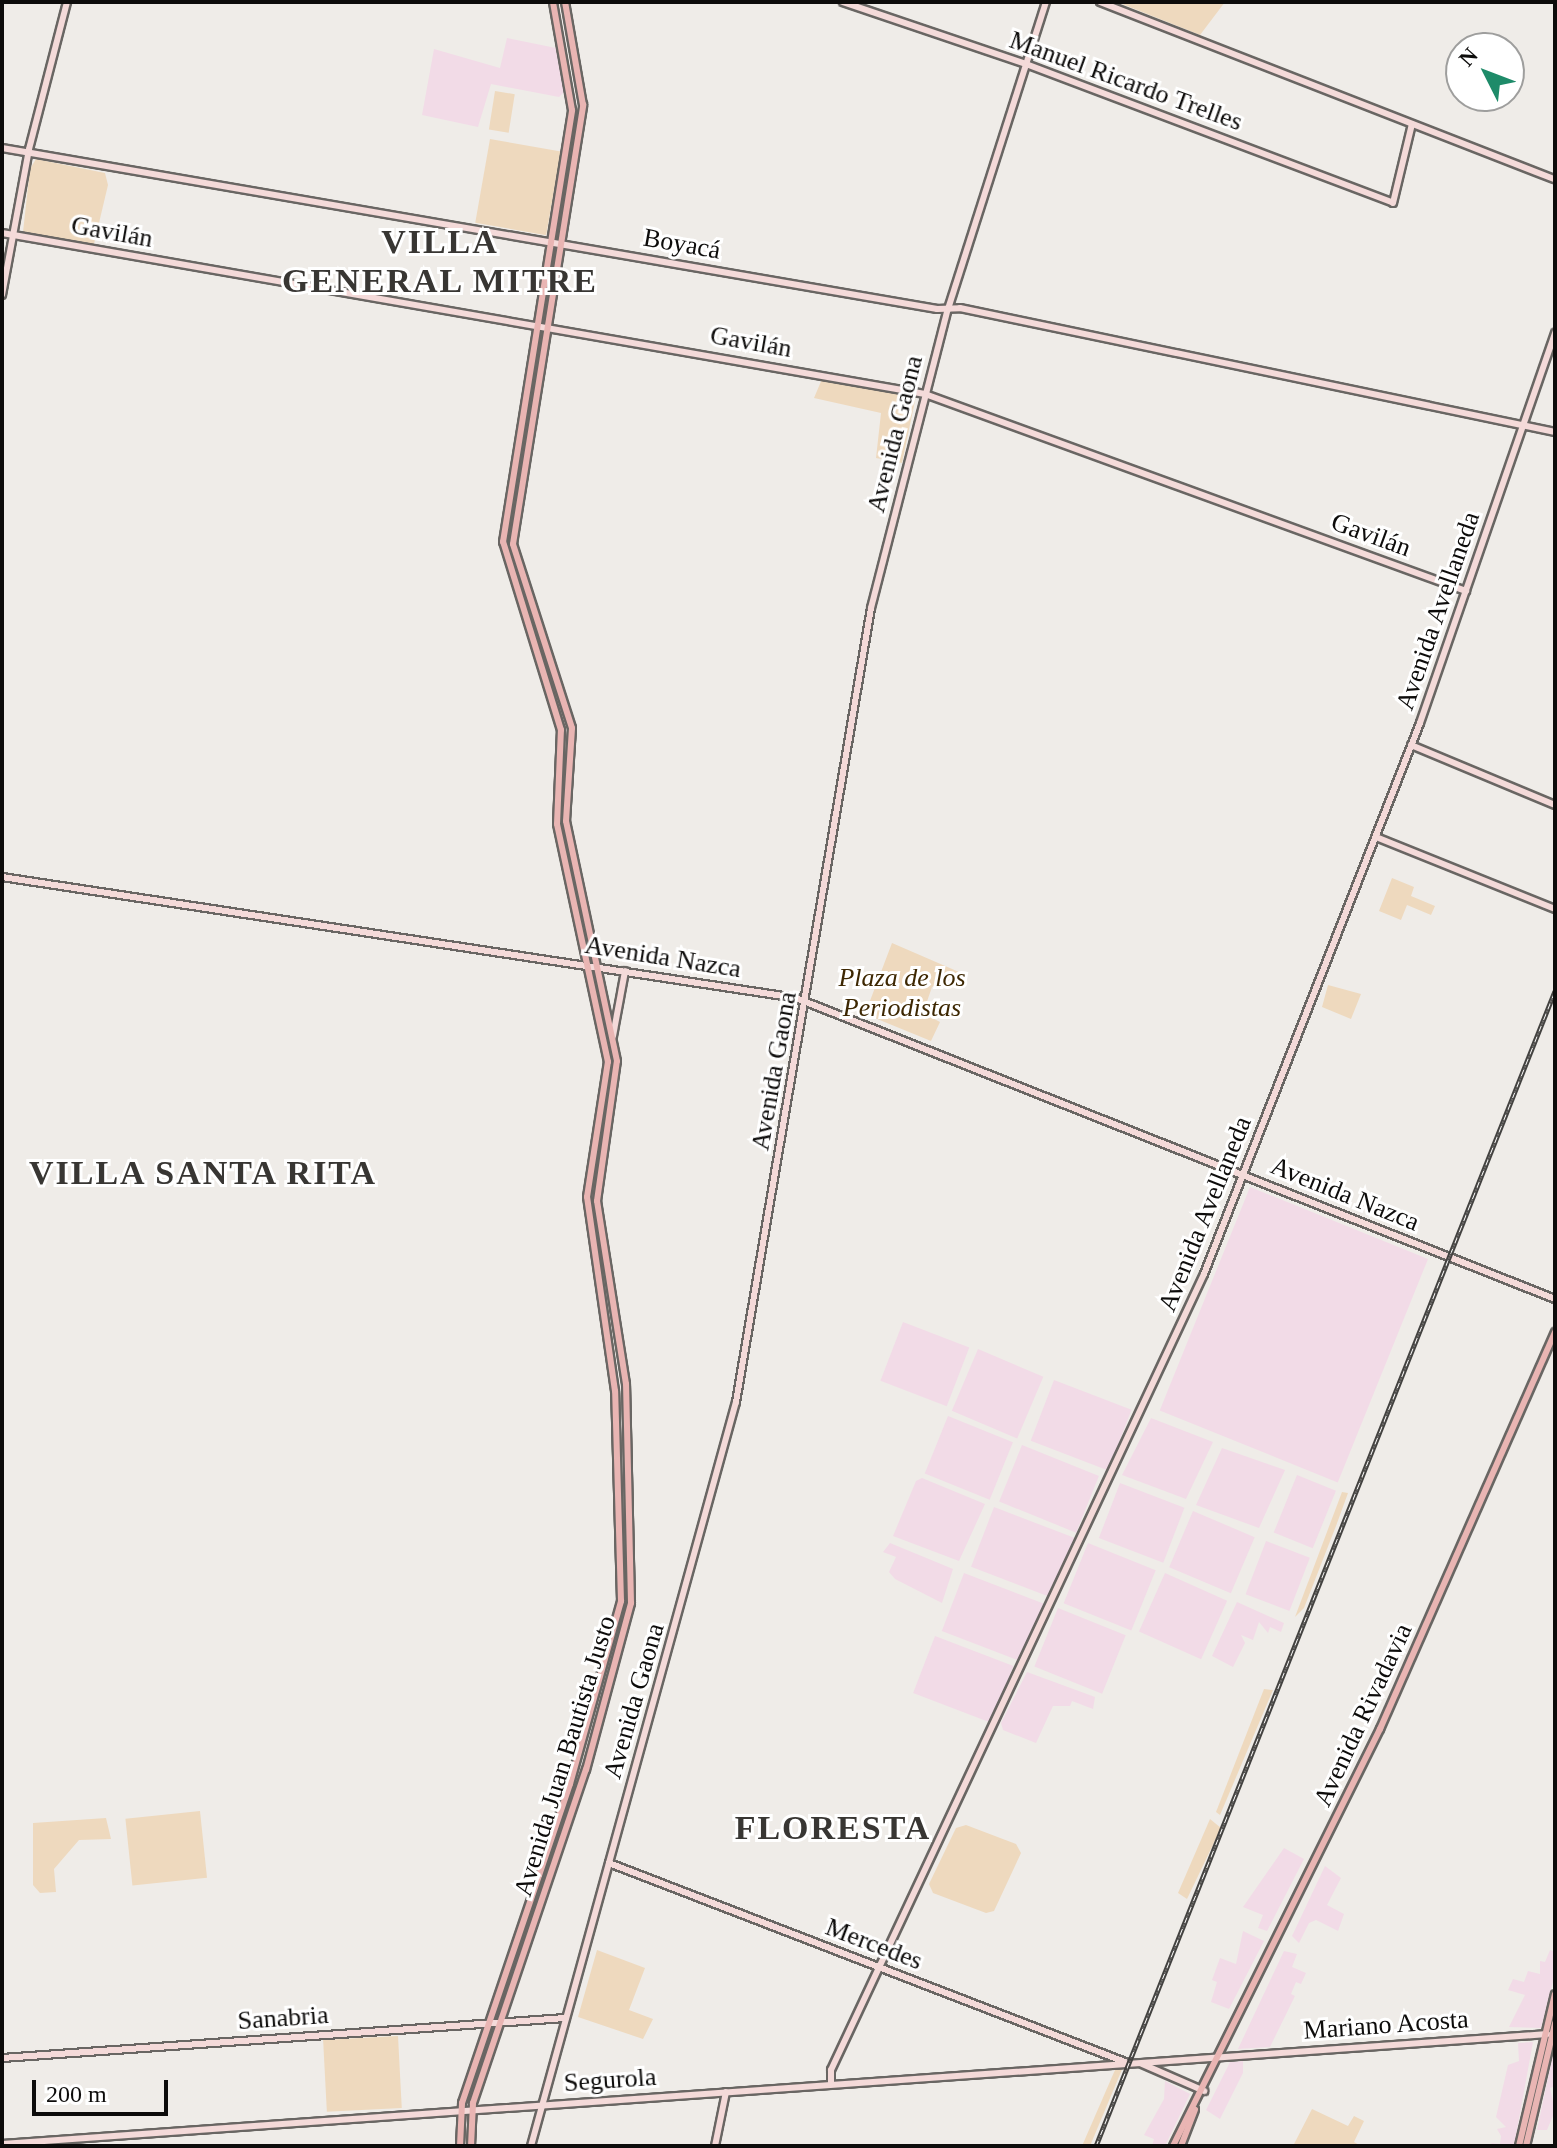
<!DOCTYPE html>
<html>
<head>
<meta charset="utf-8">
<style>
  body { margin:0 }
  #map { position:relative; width:1557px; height:2148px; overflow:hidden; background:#efece8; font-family:"Times New Roman",serif }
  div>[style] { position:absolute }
  .commercial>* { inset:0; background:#f2dbe7; transform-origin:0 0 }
  .green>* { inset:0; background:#eed9be; transform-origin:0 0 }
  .roads { filter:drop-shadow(2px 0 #696663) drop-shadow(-2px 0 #696663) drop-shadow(0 2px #696663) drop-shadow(0 -2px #696663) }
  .secondary>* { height:6px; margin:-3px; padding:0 3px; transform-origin:3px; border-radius:3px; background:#f4dad9 }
  .primary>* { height:6px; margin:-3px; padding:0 3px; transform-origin:3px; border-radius:3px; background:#e9b5b3 }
  .rail>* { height:5px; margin-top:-2.5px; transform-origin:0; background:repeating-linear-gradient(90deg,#fff 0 6px,#434240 0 12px); box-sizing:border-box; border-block:2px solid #434240 }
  span { translate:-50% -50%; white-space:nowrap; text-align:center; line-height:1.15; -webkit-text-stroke:6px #fff; paint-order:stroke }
  .street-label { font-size:26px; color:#0d0c0b }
  .park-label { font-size:26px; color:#3d2702; font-style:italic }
  .district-label { font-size:34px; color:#383633; font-weight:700; letter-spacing:2px }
  .frame { position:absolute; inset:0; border:4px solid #0d0c0b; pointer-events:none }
  .north { position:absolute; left:1445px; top:32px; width:80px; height:80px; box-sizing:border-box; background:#fff; border:2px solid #9e9e9d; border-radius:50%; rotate:312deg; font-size:22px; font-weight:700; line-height:32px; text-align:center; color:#0d0c0b }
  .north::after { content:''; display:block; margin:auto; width:28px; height:36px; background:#1e8b69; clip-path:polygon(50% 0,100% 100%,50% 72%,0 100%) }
  .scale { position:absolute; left:32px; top:2080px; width:136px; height:36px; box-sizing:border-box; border:4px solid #0d0c0b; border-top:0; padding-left:10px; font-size:24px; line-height:28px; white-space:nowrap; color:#0d0c0b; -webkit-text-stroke:6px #fff; paint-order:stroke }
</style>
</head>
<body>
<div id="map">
  <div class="commercial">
    <div style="clip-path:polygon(507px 38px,556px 48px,564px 92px,559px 97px,491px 84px,478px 127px,422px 115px,434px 49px,500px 68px)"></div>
    <div style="left:1250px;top:1187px;width:192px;height:241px;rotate:22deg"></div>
    <div style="left:903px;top:1322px;width:71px;height:63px;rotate:21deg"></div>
    <div style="left:978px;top:1349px;width:71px;height:67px;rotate:23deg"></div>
    <div style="left:1054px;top:1380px;width:83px;height:65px;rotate:21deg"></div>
    <div style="left:948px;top:1416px;width:70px;height:62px;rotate:22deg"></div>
    <div style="clip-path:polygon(1151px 1418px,1213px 1442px,1186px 1499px,1122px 1475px)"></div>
    <div style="left:1022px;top:1445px;width:83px;height:61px;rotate:22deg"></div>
    <div style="clip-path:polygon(1222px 1448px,1285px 1470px,1259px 1528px,1196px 1505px)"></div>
    <div style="left:1297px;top:1475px;width:42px;height:62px;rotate:22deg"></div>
    <div style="clip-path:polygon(922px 1478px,985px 1504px,959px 1561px,893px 1536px,916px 1481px)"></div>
    <div style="left:1120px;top:1483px;width:69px;height:59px;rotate:21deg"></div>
    <div style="left:994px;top:1507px;width:86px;height:64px;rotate:21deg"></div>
    <div style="left:1193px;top:1511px;width:67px;height:61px;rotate:23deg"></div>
    <div style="left:1266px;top:1541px;width:47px;height:57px;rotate:21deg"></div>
    <div style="clip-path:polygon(890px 1543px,953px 1569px,942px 1603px,895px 1579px,889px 1572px,896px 1557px,883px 1552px)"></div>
    <div style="left:1088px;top:1543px;width:73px;height:65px;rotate:22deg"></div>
    <div style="left:964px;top:1573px;width:85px;height:62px;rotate:21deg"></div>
    <div style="left:1165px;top:1573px;width:68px;height:64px;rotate:24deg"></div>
    <div style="clip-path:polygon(1237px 1602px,1284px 1623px,1281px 1632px,1270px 1627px,1268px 1633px,1259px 1622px,1253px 1640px,1241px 1635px,1245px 1643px,1233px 1667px,1212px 1656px)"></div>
    <div style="left:1058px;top:1608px;width:73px;height:63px;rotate:22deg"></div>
    <div style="left:935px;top:1636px;width:84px;height:61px;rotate:21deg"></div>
    <div style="clip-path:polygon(1027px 1672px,1095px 1697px,1093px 1709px,1072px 1701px,1070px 1706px,1053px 1706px,1036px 1743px,1003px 1730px,1001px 1723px)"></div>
    <div style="clip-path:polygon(1284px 1848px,1304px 1859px,1267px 1931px,1258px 1928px,1263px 1915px,1243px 1907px)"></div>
    <div style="clip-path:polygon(1325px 1866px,1341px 1878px,1327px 1905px,1344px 1914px,1338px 1931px,1316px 1920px,1309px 1923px,1299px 1943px,1292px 1936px)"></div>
    <div style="clip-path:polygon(1243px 1931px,1264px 1941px,1229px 2009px,1211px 2002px,1217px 1982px,1212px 1980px,1220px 1958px,1236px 1964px)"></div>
    <div style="clip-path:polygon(1550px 1950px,1555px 1952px,1555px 1974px,1541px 2028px,1509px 2027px,1525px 1995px,1508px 1990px,1513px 1979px,1524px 1982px,1528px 1971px,1540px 1974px,1540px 1961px,1545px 1962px)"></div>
    <div style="clip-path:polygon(1284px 1951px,1297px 1954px,1292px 1967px,1306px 1973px,1301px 1984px,1296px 1982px,1291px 1994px,1295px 1996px,1270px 2047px,1238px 2049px)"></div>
    <div style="clip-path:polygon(1533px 2042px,1514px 2146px,1494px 2146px,1491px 2143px,1500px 2144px,1501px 2136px,1497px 2129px,1506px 2127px,1496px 2117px,1508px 2065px,1519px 2061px,1518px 2043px)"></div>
    <div style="clip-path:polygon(1555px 2045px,1555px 2086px,1550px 2088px,1555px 2111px,1547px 2130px,1537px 2130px)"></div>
    <div style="clip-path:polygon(1243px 2061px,1243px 2073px,1220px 2119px,1206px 2110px,1230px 2062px)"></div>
    <div style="clip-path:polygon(1165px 2081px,1190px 2094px,1165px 2146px,1152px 2146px,1154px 2139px,1144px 2135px,1164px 2099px)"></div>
  </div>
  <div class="green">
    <div style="clip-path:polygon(1117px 2px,1225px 2px,1200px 35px)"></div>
    <div style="left:495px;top:91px;width:20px;height:39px;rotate:9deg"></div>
    <div style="left:490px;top:139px;width:72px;height:85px;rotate:10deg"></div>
    <div style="clip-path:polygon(36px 159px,105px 173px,108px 185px,94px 244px,23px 232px,30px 169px)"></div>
    <div style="clip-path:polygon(822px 379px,916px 396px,902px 463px,876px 458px,881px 413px,814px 398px)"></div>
    <div style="clip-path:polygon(1392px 878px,1414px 887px,1411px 896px,1435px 906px,1431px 915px,1407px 905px,1401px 920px,1379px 911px)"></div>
    <div style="clip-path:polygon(892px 943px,959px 972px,953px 988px,940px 983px,932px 987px,923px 1013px,940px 1022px,931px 1041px,865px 1014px)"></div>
    <div style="clip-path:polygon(1328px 985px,1361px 994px,1351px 1019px,1322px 1007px)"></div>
    <div style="clip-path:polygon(1342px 1492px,1348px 1493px,1336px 1526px,1304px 1608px,1295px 1617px)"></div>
    <div style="clip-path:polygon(1264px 1689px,1273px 1690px,1220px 1815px,1216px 1812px)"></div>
    <div style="left:200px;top:1811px;width:67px;height:75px;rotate:84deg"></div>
    <div style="clip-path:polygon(106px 1818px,111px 1839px,79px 1840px,54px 1869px,56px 1892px,40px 1893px,33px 1885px,33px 1823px)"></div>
    <div style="clip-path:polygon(1210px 1819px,1221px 1828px,1187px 1899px,1178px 1893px)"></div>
    <div style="clip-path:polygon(966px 1825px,1016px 1844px,1021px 1853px,994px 1911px,986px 1913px,933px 1893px,929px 1884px,956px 1828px)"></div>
    <div style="clip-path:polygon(597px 1950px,645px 1968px,629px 2010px,653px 2019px,643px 2039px,578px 2017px)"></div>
    <div style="left:398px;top:2036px;width:72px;height:75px;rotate:87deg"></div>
    <div style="clip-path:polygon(1123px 2067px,1090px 2146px,1082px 2146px,1115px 2070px)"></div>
    <div style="clip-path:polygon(1312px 2109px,1348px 2126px,1354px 2116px,1364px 2121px,1354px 2142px,1361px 2146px,1293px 2146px)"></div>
  </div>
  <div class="roads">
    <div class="secondary">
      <div style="left:843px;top:2px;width:193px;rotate:18.7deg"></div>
      <div style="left:1026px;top:64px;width:392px;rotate:20.7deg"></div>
      <div style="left:1393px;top:203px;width:81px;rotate:-76.5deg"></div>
      <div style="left:1100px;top:2px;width:488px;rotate:21.3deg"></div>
      <div style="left:2px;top:148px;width:949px;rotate:9.77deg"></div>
      <div style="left:937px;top:309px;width:23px;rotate:-2deg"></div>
      <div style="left:960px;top:308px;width:608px;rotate:11.77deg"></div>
      <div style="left:2px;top:233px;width:937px;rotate:9.89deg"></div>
      <div style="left:925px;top:394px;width:576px;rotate:20.01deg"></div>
      <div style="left:2px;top:295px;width:148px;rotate:-79.5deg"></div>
      <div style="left:29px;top:149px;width:152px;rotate:-75.5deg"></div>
      <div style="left:1411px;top:745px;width:156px;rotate:22.6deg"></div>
      <div style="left:1376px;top:837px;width:193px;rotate:21.9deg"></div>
      <div style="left:2px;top:877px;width:803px;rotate:8.66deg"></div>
      <div style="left:796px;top:998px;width:817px;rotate:21.63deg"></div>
      <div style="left:613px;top:1036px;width:66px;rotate:-79.5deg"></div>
      <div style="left:609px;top:1863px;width:553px;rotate:21.09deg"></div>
      <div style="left:2px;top:2058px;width:565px;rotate:-4.06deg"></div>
      <div style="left:1142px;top:2064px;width:68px;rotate:23.5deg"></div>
      <div style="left:831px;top:2084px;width:14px;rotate:-90deg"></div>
      <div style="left:831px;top:2070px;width:879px;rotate:-64.89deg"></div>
      <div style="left:1204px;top:1274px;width:592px;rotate:-68.59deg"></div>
      <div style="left:1420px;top:723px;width:413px;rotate:-70.9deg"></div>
      <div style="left:2px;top:2144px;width:1549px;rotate:-4.07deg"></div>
      <div style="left:531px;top:2146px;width:772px;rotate:-74.6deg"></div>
      <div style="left:736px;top:1402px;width:805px;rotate:-80.35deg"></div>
      <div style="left:871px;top:608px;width:309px;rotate:-75.6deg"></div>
      <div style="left:948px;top:309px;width:322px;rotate:-72.3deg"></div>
      <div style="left:715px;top:2146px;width:55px;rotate:-78.5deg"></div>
    </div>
    <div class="primary">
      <div style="left:460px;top:2146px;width:43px;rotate:-87.3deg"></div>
      <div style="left:462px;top:2103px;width:337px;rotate:-71.3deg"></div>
      <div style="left:570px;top:1784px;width:190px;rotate:-74.4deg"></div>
      <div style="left:621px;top:1601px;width:210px;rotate:-91.6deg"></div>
      <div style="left:615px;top:1391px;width:196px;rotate:-98.2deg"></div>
      <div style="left:587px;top:1197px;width:137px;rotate:-81.2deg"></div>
      <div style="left:608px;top:1062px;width:243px;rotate:-102.1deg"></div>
      <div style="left:557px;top:824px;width:94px;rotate:-87.6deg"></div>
      <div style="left:561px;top:730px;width:197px;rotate:-107.1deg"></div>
      <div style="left:503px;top:542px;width:437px;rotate:-80.9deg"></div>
      <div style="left:572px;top:110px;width:110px;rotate:-100deg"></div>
      <div style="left:471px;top:2146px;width:43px;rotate:-87.3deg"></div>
      <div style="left:473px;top:2103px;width:352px;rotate:-71.3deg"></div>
      <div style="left:586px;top:1770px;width:173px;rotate:-74.9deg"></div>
      <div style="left:631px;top:1603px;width:219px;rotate:-91.3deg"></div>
      <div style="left:626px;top:1384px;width:185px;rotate:-99deg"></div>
      <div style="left:597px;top:1201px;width:141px;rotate:-81.9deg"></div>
      <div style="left:617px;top:1061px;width:245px;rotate:-102deg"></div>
      <div style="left:566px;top:821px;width:93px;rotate:-86.3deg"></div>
      <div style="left:572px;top:728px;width:193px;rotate:-107.8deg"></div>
      <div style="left:513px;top:544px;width:445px;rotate:-80.9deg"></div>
      <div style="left:583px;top:105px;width:105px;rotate:-99.9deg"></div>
      <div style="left:1173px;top:2146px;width:466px;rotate:-63.6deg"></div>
      <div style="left:1380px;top:1729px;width:434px;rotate:-66.2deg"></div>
      <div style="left:1181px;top:2146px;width:39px;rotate:-69deg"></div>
      <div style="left:1519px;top:2146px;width:156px;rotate:-76.7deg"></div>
      <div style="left:1526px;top:2146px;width:126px;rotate:-76.7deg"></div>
    </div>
  </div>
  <div class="rail">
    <div style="left:1096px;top:2146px;width:1243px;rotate:-68.33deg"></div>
  </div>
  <div class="street-label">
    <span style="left:1126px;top:81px;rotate:20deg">Manuel Ricardo Trelles</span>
    <span style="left:112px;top:232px;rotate:10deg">Gavilán</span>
    <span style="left:682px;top:244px;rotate:10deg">Boyacá</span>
    <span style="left:751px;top:342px;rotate:10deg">Gavilán</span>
    <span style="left:895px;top:434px;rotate:-76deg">Avenida Gaona</span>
    <span style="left:1371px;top:535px;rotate:20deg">Gavilán</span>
    <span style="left:1438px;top:611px;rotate:-71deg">Avenida Avellaneda</span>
    <span style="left:663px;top:957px;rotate:9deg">Avenida Nazca</span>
    <span style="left:774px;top:1071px;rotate:-80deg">Avenida Gaona</span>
    <span style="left:1345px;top:1194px;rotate:22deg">Avenida Nazca</span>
    <span style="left:1205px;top:1214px;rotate:-68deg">Avenida Avellaneda</span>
    <span style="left:634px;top:1701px;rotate:-74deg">Avenida Gaona</span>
    <span style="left:1363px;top:1715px;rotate:-65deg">Avenida Rivadavia</span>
    <span style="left:565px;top:1756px;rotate:-73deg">Avenida Juan Bautista Justo</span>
    <span style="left:874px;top:1944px;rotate:21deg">Mercedes</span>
    <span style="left:283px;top:2018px;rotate:-4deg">Sanabria</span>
    <span style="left:1386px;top:2025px;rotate:-4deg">Mariano Acosta</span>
    <span style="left:610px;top:2080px;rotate:-4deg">Segurola</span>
  </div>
  <div class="park-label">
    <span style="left:902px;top:993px">Plaza de los<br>Periodistas</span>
  </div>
  <div class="district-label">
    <span style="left:440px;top:261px">VILLA<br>GENERAL MITRE</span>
    <span style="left:203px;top:1173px">VILLA SANTA RITA</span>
    <span style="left:833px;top:1828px">FLORESTA</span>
  </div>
  <div class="frame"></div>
  <div class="north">N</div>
  <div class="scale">200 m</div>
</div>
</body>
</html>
